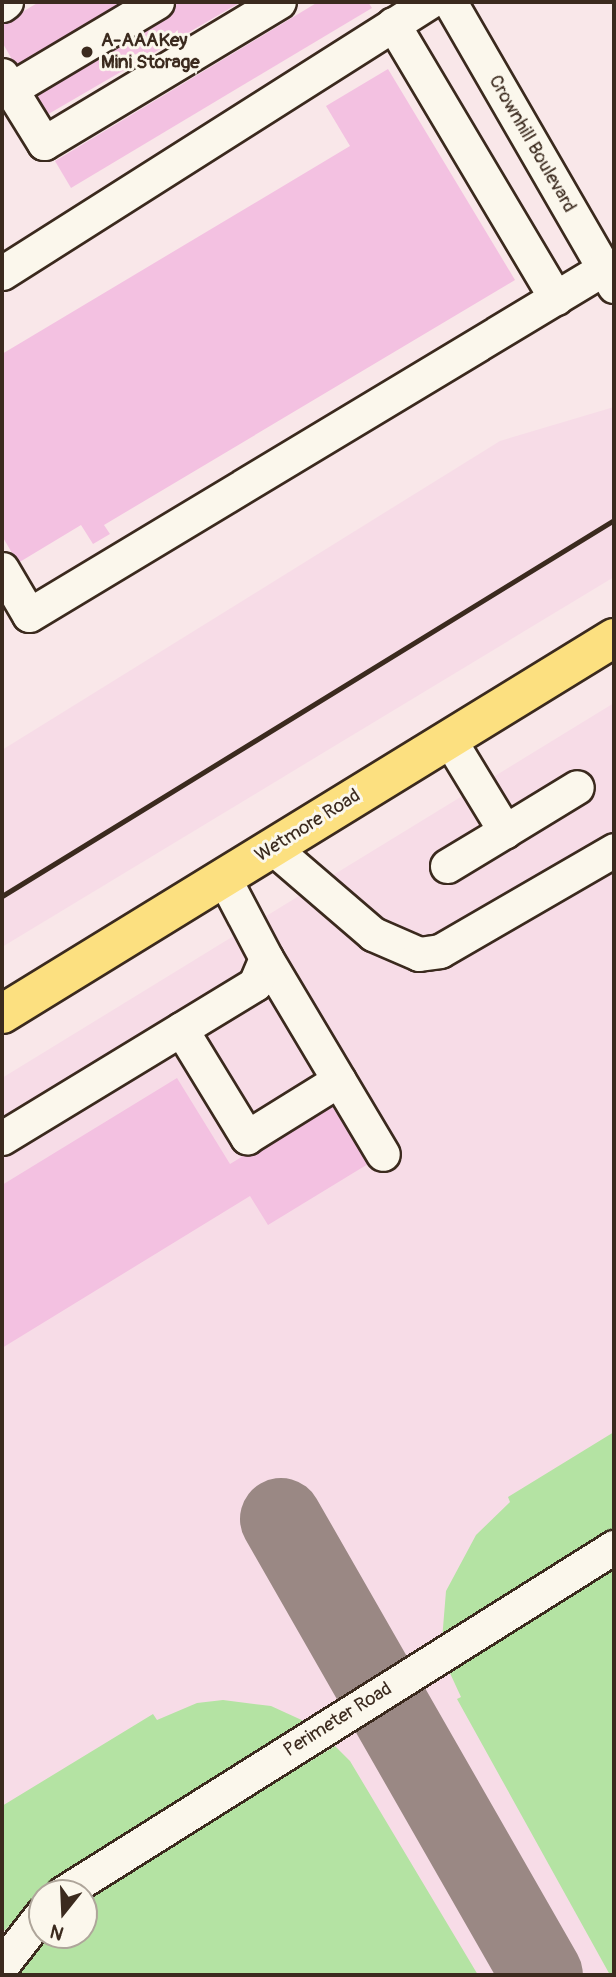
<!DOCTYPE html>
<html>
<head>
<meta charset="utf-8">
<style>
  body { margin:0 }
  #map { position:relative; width:616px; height:1977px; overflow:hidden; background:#f9e7e9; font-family:Pangolin,sans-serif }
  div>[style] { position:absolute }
  .built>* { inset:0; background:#f7dce7 }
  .green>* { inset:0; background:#b4e3a3 }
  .taxiway>* { height:82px; margin:-41px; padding:0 41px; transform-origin:41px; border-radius:41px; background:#9a8884 }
  .building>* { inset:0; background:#f3c1e1 }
  .roads { filter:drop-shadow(2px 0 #3b2a1e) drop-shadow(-2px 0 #3b2a1e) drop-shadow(0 2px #3b2a1e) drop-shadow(0 -2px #3b2a1e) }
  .minor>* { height:33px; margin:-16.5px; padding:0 16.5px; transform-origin:16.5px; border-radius:16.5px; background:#fbf7ec }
  .major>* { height:38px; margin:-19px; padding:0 19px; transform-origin:19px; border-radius:19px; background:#fce080 }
  .rail>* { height:5px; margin:-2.5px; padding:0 2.5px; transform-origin:2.5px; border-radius:2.5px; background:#3b2a1e }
  .dots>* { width:19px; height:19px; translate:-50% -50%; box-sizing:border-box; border:4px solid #fbf7ec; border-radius:50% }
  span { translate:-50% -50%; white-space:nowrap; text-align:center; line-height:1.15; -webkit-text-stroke:6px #fbf7ec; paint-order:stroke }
  .poi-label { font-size:19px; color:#3b2a1e; font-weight:700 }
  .left { translate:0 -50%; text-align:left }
  .street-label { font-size:19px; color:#3b2a1e }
  .frame { position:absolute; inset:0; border:4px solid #3b2a1e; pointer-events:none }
  .north { position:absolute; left:28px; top:1879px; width:70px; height:70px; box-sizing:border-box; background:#fbf7ec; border:2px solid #aea59a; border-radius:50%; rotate:198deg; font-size:19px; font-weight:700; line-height:28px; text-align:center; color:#3b2a1e }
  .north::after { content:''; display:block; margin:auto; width:24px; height:32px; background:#3b2a1e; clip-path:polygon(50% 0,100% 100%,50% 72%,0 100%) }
</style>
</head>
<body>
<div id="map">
  <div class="built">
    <div style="clip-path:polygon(614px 407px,614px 577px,2px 947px,2px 750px,500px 441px)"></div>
    <div style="clip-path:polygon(evenodd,614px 703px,614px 1975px,2px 1975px,2px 1078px,614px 703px,42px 1893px,84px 1893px,84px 1935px,42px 1935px,42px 1893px)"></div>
  </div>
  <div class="green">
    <div style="clip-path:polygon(614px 1432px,614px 1528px,442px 1640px,446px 1591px,476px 1535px,510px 1502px,508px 1497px)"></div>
    <div style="clip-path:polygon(614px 1567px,614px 1975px,610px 1975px,457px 1699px,461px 1697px,449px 1671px)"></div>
    <div style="clip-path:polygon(223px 1700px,271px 1706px,306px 1722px,68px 1869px,2px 1933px,2px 1806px,153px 1714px,157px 1720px,197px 1703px)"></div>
    <div style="clip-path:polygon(335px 1746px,350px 1761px,478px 1975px,15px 1975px,44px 1935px,84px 1935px,84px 1900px)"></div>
  </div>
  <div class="taxiway">
    <div style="left:281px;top:1519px;width:525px;rotate:60.21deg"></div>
  </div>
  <div class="building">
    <div style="clip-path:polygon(39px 2px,129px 2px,17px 68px,2px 42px,2px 24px)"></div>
    <div style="clip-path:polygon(179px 2px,241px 2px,45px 116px,29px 89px)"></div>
    <div style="clip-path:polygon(318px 2px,368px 2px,372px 8px,71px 188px,55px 161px)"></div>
    <div style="clip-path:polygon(388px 69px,515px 280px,104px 525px,110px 534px,93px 544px,81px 525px,18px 563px,2px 536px,2px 354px,350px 146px,326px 106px)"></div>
    <div style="clip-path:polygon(177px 1078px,230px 1164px,330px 1103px,368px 1164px,268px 1225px,250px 1196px,2px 1348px,2px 1185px)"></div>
  </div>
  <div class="roads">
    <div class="minor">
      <div style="left:450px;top:2px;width:328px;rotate:60deg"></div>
      <div style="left:2px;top:5px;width:5px;rotate:-37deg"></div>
      <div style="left:393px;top:24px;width:319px;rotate:59.3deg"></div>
      <div style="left:2px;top:75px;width:80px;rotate:58.3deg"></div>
      <div style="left:44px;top:143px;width:274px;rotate:-31deg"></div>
      <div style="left:11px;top:89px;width:170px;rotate:-30.8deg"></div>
      <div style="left:2px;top:273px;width:506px;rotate:-32.4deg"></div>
      <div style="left:2px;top:569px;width:53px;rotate:59.6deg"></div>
      <div style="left:29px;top:615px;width:672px;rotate:-31.07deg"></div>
      <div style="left:449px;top:739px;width:108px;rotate:58.7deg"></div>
      <div style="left:505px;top:831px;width:84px;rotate:-31.4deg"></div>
      <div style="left:273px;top:848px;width:132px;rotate:40.7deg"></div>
      <div style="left:373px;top:934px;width:50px;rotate:23.5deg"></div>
      <div style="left:419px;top:954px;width:21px;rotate:-8deg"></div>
      <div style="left:440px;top:951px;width:201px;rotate:-30.1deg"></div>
      <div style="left:447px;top:866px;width:68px;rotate:-31.1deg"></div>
      <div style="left:266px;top:958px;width:228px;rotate:59.2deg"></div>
      <div style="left:181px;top:1029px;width:127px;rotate:58.6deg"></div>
      <div style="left:247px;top:1137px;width:108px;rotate:-31.8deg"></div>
      <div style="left:2px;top:1138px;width:296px;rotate:-31.3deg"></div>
      <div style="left:255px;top:984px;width:28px;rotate:-67deg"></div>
      <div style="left:266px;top:958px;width:90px;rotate:-117.7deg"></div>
      <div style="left:63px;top:1893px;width:651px;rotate:-32.13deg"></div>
      <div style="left:2px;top:1965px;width:65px;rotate:-51.9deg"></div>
    </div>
    <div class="major">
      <div style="left:2px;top:1014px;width:718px;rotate:-31.57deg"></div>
    </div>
  </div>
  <div class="rail">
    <div style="left:2px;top:896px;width:718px;rotate:-31.57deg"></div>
  </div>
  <div class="dots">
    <div style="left:87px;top:52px;background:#3b2a1e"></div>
  </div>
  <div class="poi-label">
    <span class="left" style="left:101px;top:52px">A-AAAKey<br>Mini Storage</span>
  </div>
  <div class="street-label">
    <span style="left:532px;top:144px;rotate:60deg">Crownhill Boulevard</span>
    <span style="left:308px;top:826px;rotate:-32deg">Wetmore Road</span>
    <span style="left:338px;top:1720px;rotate:-32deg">Perimeter Road</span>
  </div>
  <div class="frame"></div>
  <div class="north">N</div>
</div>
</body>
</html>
